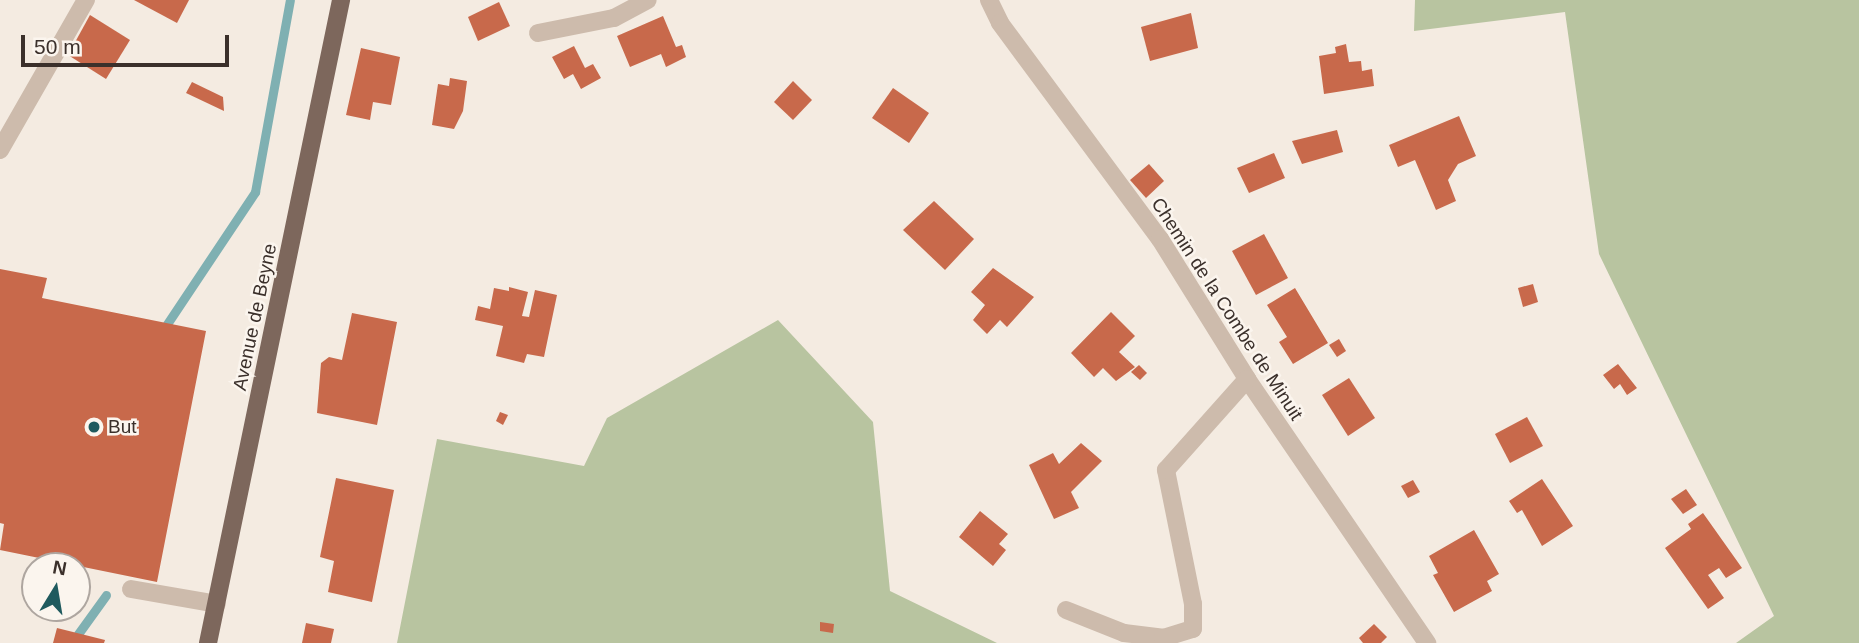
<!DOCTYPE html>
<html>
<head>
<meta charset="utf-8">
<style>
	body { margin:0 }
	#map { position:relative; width:1859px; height:643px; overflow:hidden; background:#f4ebe1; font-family:Arial,sans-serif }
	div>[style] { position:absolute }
	.green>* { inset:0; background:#b8c4a0 }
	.stream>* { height:9px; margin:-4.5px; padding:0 4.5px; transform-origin:4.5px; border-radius:4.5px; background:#7fb0b2 }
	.building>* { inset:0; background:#c8694b }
	.minor>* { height:18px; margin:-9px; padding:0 9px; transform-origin:9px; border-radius:9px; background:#cdbbac }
	.major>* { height:18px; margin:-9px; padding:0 9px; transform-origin:9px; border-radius:9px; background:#7d675c }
	.dots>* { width:19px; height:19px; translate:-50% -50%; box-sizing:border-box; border:4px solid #fbf5ee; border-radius:50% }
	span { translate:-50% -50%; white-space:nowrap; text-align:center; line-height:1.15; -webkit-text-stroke:5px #fbf5ee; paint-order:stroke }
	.street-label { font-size:19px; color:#3b302b }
	.poi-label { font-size:19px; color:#3b302b }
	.left { translate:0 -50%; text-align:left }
	.north { position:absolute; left:21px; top:552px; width:70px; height:70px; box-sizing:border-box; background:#fbf5ee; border:2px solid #aea6a0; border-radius:50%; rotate:11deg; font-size:19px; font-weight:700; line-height:28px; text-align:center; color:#3b302b }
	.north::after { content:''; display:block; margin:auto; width:24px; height:32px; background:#1f5a5e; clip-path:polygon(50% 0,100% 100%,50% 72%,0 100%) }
	.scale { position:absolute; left:21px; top:35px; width:208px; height:32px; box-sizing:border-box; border:4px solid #3b302b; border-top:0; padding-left:9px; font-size:21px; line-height:24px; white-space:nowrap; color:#3b302b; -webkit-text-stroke:5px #fbf5ee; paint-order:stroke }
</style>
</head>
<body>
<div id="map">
	<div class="green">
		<div style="clip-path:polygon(1415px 0,1859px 0,1859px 643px,1736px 643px,1774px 616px,1599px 254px,1565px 12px,1414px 31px)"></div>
		<div style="clip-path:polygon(778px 320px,873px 422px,890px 591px,997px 643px,397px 643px,437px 439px,584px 466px,607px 418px)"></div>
	</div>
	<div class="stream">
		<div style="left:167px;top:324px;width:159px;rotate:-56.3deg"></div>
		<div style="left:255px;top:192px;width:195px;rotate:-79.7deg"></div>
		<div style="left:78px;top:634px;width:48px;rotate:-54.3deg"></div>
	</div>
	<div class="building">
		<div style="clip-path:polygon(134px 0,189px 0,177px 23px)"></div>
		<div style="clip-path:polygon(499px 2px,510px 26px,478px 41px,468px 17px)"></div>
		<div style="clip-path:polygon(1191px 13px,1198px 48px,1150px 61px,1141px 27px)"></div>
		<div style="clip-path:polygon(90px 15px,130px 40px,106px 79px,68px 55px)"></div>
		<div style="clip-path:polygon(663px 16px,676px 47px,682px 45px,686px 57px,666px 67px,661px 54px,630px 67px,617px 36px)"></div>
		<div style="clip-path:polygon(1346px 44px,1349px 62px,1361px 61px,1362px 71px,1372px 69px,1374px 86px,1324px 94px,1319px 56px,1336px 53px,1335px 47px)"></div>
		<div style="clip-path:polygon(574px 46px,585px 68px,593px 64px,601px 78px,581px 89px,573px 74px,564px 79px,552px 57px)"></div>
		<div style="clip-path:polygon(361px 48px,400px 57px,391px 105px,373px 102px,370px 120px,346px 115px)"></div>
		<div style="clip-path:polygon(450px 78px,467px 81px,463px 111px,454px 129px,432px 125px,438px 84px,449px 86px)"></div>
		<div style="clip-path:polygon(793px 81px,812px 100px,793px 120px,774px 102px)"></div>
		<div style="clip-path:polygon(192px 82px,223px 97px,224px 111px,186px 93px)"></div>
		<div style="clip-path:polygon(893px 88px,929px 113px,909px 143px,872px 118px)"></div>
		<div style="clip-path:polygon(1459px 116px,1476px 156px,1458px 164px,1448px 180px,1456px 201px,1436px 210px,1415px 160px,1398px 167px,1389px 145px)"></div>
		<div style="clip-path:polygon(1337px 130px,1343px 152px,1302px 164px,1292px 141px)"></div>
		<div style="clip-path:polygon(1274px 153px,1285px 178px,1249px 193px,1237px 168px)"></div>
		<div style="clip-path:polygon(1149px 164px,1164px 181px,1146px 198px,1130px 180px)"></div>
		<div style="clip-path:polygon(934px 201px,974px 239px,945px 270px,903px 230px)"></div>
		<div style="clip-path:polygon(1264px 234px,1288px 278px,1256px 295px,1232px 251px)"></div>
		<div style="clip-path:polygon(993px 268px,1034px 297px,1007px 327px,1000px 320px,987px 334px,973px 320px,985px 305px,971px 292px)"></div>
		<div style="clip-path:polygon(0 269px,47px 278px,42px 298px,206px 331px,157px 582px,0 550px,4px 524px,0 523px)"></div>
		<div style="clip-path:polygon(1533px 284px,1538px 302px,1523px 307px,1518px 288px)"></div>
		<div style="clip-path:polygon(509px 287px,528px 292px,522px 316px,529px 317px,535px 290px,557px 295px,544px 357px,527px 354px,524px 363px,496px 356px,503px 326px,475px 320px,478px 306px,490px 309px,494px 288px,509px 291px)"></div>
		<div style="clip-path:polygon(1295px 288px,1328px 343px,1293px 364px,1279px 342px,1287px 337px,1267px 305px)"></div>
		<div style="clip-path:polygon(1111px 312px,1135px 336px,1119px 352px,1135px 367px,1116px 381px,1103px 368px,1094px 377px,1071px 353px)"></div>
		<div style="clip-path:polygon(352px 313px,397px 322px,377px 425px,317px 413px,321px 363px,329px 357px,342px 360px)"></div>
		<div style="clip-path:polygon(1339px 339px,1346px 351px,1337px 357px,1329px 345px)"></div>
		<div style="clip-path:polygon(1618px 364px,1637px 388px,1627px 395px,1620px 384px,1614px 389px,1603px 375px)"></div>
		<div style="clip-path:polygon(1139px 365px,1147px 373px,1140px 380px,1131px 372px)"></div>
		<div style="clip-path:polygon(1349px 378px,1375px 418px,1348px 436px,1322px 395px)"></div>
		<div style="clip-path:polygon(500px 412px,508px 415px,503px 425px,496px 421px)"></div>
		<div style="clip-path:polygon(1527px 417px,1543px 446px,1510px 463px,1495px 434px)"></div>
		<div style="clip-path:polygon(1081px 443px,1102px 461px,1071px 492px,1079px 508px,1054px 519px,1029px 465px,1053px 453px,1059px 464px)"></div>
		<div style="clip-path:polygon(336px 478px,394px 490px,372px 602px,328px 592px,334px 561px,320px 557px)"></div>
		<div style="clip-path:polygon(1542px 479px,1573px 526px,1542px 546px,1522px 510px,1517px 513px,1509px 501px)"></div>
		<div style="clip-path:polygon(1413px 480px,1420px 492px,1408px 498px,1401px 486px)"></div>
		<div style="clip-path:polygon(1686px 489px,1697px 505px,1683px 514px,1671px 499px)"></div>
		<div style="clip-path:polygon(980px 511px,1008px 534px,999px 544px,1006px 550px,993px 566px,959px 537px)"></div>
		<div style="clip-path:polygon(1703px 513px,1742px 568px,1726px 578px,1719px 568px,1708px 575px,1724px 598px,1708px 609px,1665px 548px,1691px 529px,1688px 524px)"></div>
		<div style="clip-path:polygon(1474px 530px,1499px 574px,1487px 581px,1492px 591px,1454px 612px,1433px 575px,1438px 573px,1429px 556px)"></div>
		<div style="clip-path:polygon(820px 622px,834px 624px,833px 633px,820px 631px)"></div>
		<div style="clip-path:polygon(306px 623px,334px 629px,331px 643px,302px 643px)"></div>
		<div style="clip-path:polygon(1374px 624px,1387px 637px,1381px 643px,1363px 643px,1359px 638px)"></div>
		<div style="clip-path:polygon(57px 628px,105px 640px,104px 643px,53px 643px)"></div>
	</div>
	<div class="minor">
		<div style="left:989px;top:0;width:25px;rotate:64deg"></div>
		<div style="left:1000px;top:23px;width:269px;rotate:53.5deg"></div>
		<div style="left:1160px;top:239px;width:165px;rotate:58.1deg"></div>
		<div style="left:1247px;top:379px;width:320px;rotate:55.7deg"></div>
		<div style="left:538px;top:33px;width:77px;rotate:-11.2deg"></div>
		<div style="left:614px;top:18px;width:38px;rotate:-28deg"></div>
		<div style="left:0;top:150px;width:173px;rotate:-60.2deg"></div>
		<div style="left:131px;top:589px;width:87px;rotate:9.9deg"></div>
		<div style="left:1066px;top:610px;width:62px;rotate:21.6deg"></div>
		<div style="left:1124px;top:633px;width:39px;rotate:7deg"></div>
		<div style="left:1163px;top:638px;width:31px;rotate:-17deg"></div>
		<div style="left:1193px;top:629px;width:25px;rotate:-90deg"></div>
		<div style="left:1193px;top:604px;width:137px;rotate:-101.4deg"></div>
		<div style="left:1166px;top:470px;width:122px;rotate:-48.3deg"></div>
	</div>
	<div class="major">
		<div style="left:208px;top:643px;width:657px;rotate:-78.31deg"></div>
	</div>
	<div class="dots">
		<div style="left:94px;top:427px;background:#1f5a5e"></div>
	</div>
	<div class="street-label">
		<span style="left:1227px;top:309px;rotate:57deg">Chemin de la Combe de Minuit</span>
		<span style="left:255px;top:317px;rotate:-78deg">Avenue de Beyne</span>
	</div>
	<div class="poi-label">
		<span class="left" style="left:108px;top:427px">But</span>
	</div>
	<div class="north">N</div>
	<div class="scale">50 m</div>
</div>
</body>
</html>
